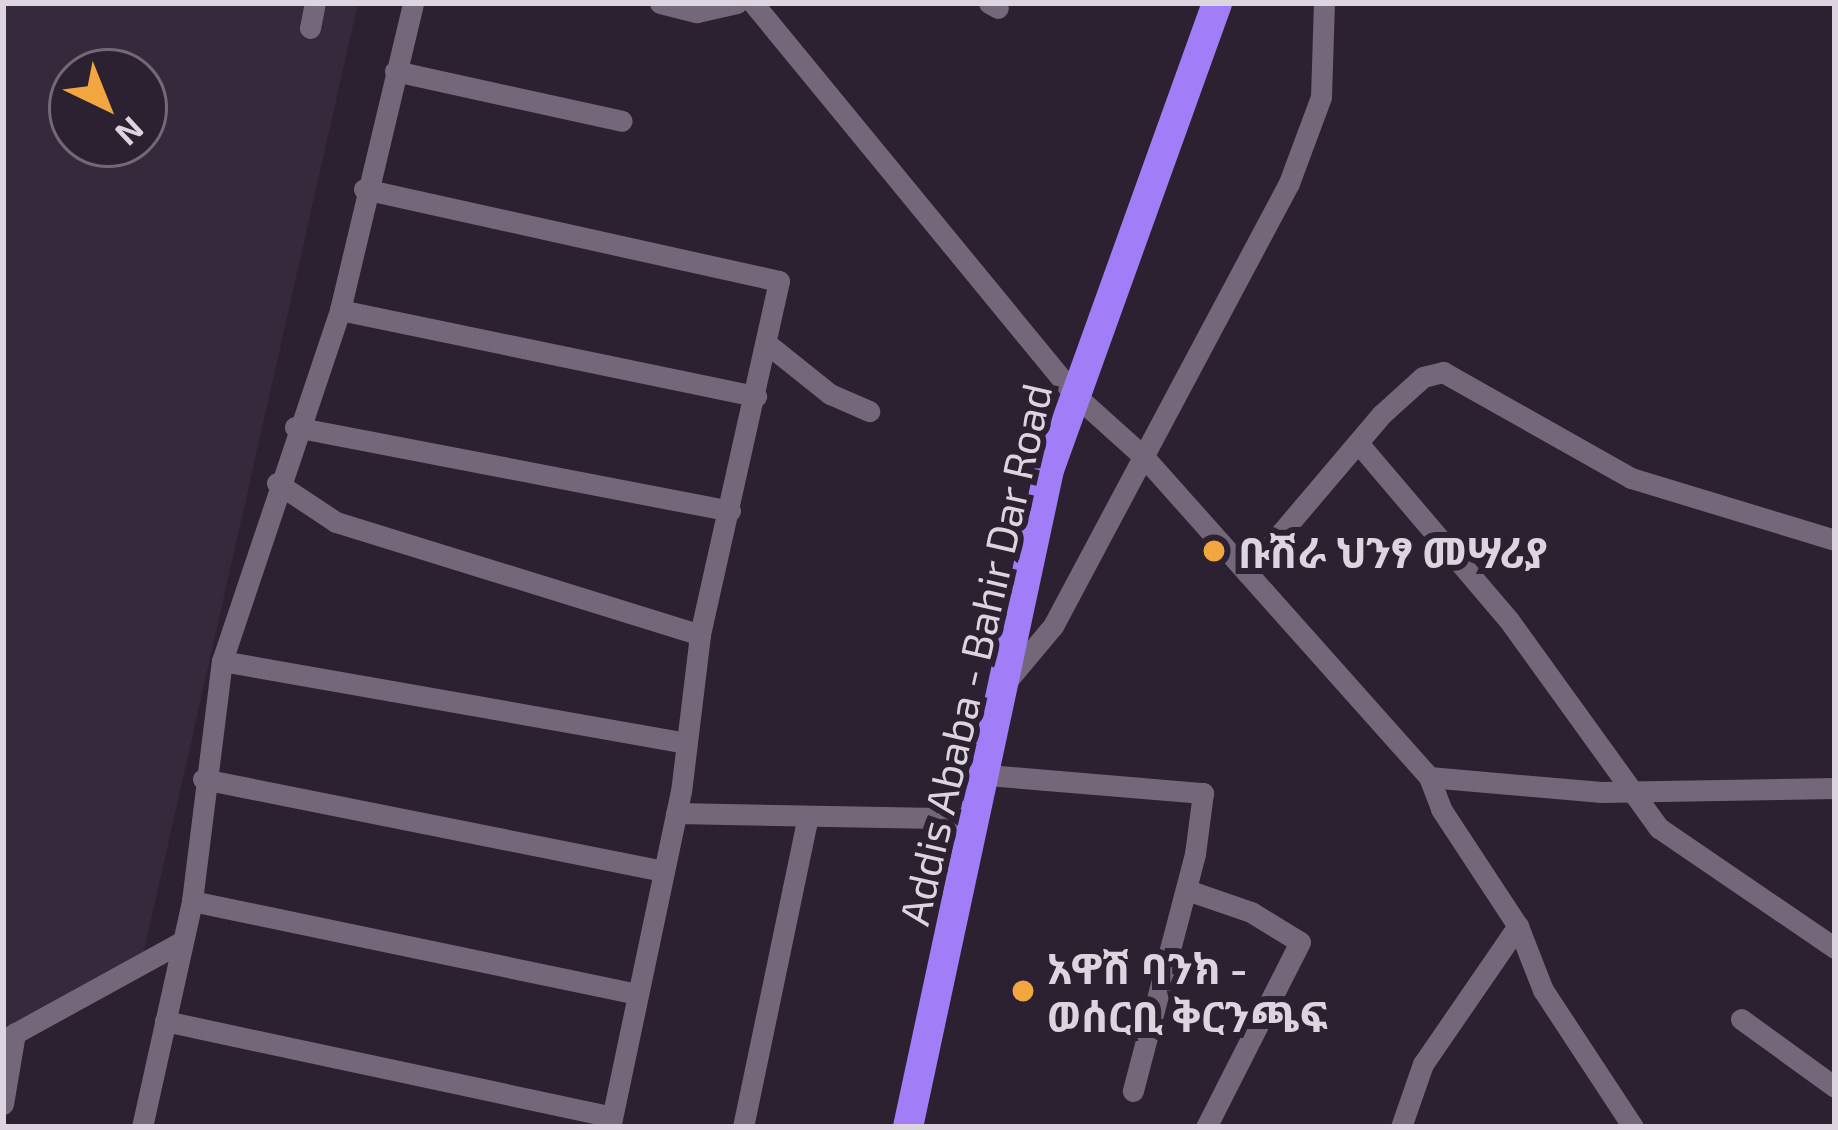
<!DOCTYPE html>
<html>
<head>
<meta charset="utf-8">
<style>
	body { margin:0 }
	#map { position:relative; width:1838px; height:1130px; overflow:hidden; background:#2c2130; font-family:"Exo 2","Noto Sans Ethiopic",sans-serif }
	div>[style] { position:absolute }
	.built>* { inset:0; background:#37293c }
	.minor>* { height:21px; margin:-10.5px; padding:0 10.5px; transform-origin:10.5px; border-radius:10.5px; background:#746779 }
	.highway>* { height:30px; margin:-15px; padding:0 15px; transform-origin:15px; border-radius:15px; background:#a17ef7 }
	.dots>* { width:33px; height:33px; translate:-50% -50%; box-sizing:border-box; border:6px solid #2c2130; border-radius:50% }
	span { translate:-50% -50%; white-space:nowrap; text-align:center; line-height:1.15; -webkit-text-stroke:12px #2c2130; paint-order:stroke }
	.poi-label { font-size:42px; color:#dcd5df; font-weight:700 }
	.left { translate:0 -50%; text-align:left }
	.street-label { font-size:42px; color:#dcd5df }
	.frame { position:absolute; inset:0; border:6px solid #dcd5df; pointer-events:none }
	.north { position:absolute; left:48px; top:48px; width:120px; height:120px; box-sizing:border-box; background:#2c2130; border:3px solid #726976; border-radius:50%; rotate:137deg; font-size:33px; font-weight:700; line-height:48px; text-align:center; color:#dcd5df }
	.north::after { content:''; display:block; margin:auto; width:42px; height:54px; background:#f1a640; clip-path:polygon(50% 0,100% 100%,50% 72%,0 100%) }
</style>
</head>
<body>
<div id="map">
	<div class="built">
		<div style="clip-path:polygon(evenodd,3px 3px,358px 3px,143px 955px,3px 1033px,3px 3px,72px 72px,144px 72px,144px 144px,72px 144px,72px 72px)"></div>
	</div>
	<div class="minor">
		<div style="left:660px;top:3px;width:38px;rotate:14deg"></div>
		<div style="left:697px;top:12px;width:41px;rotate:-12.7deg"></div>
		<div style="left:753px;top:3px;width:506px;rotate:50.61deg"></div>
		<div style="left:1074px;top:394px;width:94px;rotate:42deg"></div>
		<div style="left:1144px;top:457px;width:429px;rotate:48.3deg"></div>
		<div style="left:1429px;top:777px;width:34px;rotate:69deg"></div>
		<div style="left:1441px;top:809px;width:140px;rotate:56.7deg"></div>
		<div style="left:1518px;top:926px;width:69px;rotate:68.7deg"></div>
		<div style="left:1543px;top:990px;width:164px;rotate:56.7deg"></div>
		<div style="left:989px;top:3px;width:10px;rotate:29deg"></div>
		<div style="left:310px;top:28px;width:25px;rotate:-79deg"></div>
		<div style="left:395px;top:71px;width:232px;rotate:12.4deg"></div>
		<div style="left:364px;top:189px;width:425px;rotate:12.5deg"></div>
		<div style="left:779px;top:281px;width:363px;rotate:102.6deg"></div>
		<div style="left:700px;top:635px;width:157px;rotate:96.9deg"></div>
		<div style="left:681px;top:791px;width:343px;rotate:101.9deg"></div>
		<div style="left:340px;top:310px;width:425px;rotate:11.7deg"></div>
		<div style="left:766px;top:343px;width:82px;rotate:38.6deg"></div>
		<div style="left:830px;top:394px;width:43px;rotate:23.6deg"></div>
		<div style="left:295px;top:427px;width:443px;rotate:10.9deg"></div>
		<div style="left:1358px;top:443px;width:231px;rotate:49.6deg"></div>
		<div style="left:1508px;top:619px;width:258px;rotate:54.2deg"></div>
		<div style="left:1659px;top:828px;width:213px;rotate:34.3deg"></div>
		<div style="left:277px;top:483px;width:71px;rotate:33.5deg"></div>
		<div style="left:336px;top:522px;width:381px;rotate:17.2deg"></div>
		<div style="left:1247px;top:573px;width:209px;rotate:-49.7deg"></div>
		<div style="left:1382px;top:414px;width:55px;rotate:-42.1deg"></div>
		<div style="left:1423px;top:377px;width:21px;rotate:-14deg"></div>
		<div style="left:1443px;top:372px;width:216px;rotate:29.4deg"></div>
		<div style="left:1631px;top:478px;width:213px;rotate:16.9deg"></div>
		<div style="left:222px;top:661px;width:471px;rotate:10deg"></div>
		<div style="left:1006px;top:682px;width:73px;rotate:-50deg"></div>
		<div style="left:1053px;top:626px;width:502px;rotate:-61.95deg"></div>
		<div style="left:1289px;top:183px;width:92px;rotate:-69.6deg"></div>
		<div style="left:1321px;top:97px;width:94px;rotate:-88.2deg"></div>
		<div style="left:987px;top:775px;width:217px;rotate:4.8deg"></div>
		<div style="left:1203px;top:793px;width:62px;rotate:97.5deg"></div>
		<div style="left:1195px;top:854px;width:245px;rotate:104.7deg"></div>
		<div style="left:1429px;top:777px;width:173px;rotate:5deg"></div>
		<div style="left:1601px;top:792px;width:234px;rotate:-1deg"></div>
		<div style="left:203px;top:779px;width:470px;rotate:11.3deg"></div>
		<div style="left:676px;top:813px;width:301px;rotate:1.1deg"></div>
		<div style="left:1187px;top:890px;width:68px;rotate:19deg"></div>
		<div style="left:1251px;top:912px;width:57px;rotate:31.5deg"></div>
		<div style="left:1300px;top:942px;width:208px;rotate:116.9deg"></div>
		<div style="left:192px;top:901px;width:455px;rotate:11.8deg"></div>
		<div style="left:1741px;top:1019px;width:116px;rotate:35.9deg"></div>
		<div style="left:165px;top:1021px;width:457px;rotate:12.1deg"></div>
		<div style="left:3px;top:1040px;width:205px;rotate:-28.8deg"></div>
		<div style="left:3px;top:1104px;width:72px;rotate:-80.4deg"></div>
		<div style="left:142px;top:1127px;width:231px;rotate:-77.5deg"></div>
		<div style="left:192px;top:901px;width:242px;rotate:-82.9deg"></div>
		<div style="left:222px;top:661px;width:370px;rotate:-71.4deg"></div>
		<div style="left:340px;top:310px;width:316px;rotate:-76.6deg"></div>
		<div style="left:743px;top:1127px;width:317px;rotate:-78.2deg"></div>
		<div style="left:1401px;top:1127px;width:67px;rotate:-70.8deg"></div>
		<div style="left:1423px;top:1064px;width:168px;rotate:-55.5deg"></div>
	</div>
	<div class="highway">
		<div style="left:908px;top:1127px;width:672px;rotate:-77.89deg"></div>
		<div style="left:1049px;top:470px;width:496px;rotate:-70.2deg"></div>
	</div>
	<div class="dots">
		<div style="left:1214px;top:551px;background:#f1a640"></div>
		<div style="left:1023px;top:991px;background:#f1a640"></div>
	</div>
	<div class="poi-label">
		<span class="left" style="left:1238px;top:551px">ቡሽራ ህንፃ መሣሪያ</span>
		<span class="left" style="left:1047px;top:991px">አዋሽ ባንክ -<br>ወሰርቢ ቅርንጫፍ</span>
	</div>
	<div class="street-label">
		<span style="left:974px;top:654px;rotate:-77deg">Addis Ababa - Bahir Dar Road</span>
	</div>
	<div class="frame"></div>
	<div class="north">N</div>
</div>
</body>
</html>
